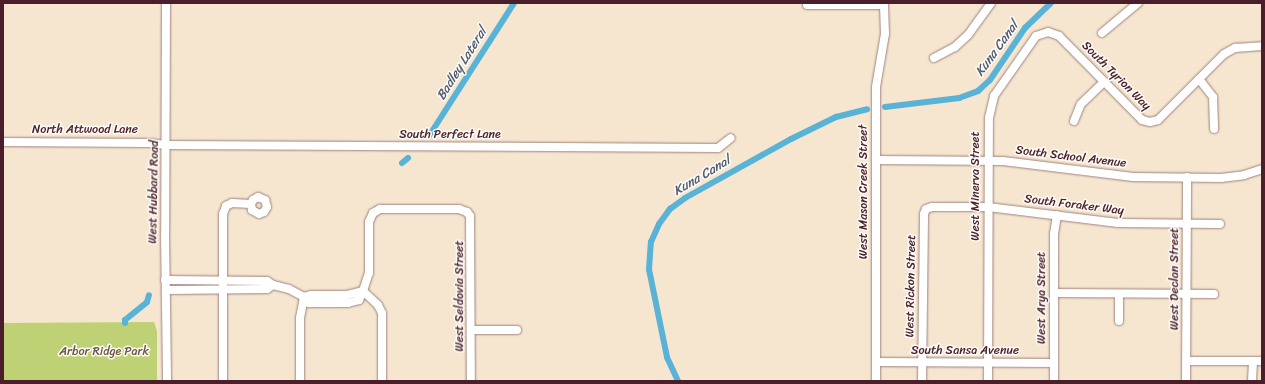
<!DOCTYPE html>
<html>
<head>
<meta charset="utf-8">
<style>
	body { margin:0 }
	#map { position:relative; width:1265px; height:384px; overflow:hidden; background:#f6e6d0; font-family:Sriracha,sans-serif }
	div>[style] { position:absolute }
	.green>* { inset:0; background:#bed275 }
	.canal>* { height:6px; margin:-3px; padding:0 3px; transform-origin:3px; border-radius:3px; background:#59b3d7 }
	.roads { filter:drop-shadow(0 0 1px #a0827e) drop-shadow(0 0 1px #a0827e) }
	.minor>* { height:8px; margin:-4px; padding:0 4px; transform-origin:4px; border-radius:4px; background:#fff }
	span { translate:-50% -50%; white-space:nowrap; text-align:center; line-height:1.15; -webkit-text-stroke:3px #fdfcf7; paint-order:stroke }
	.street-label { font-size:12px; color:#4a1f2b }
	.park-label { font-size:12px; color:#6d5541 }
	.water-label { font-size:13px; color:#505a70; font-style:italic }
	.frame { position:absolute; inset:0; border:4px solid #4a1f2b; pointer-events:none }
</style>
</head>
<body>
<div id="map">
	<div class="green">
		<div style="clip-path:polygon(154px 322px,157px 331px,157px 381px,3px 381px,3px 323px)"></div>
	</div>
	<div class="canal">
		<div style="left:885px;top:107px;width:75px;rotate:-6.9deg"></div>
		<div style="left:959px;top:98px;width:20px;rotate:-20deg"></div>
		<div style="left:978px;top:91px;width:16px;rotate:-43deg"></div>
		<div style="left:990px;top:80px;width:63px;rotate:-56.1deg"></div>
		<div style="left:1025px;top:28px;width:36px;rotate:-44deg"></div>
		<div style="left:429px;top:136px;width:158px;rotate:-57.4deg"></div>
		<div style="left:402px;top:163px;width:8px;rotate:-40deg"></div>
		<div style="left:125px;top:323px;width:3px;rotate:-90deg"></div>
		<div style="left:125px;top:320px;width:28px;rotate:-39deg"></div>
		<div style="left:147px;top:302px;width:7px;rotate:-74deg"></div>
		<div style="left:678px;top:381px;width:26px;rotate:-115deg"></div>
		<div style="left:667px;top:357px;width:90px;rotate:-101.6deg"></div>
		<div style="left:649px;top:269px;width:27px;rotate:-86deg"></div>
		<div style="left:651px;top:242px;width:20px;rotate:-66deg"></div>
		<div style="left:659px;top:224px;width:19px;rotate:-54deg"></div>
		<div style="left:670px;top:209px;width:19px;rotate:-36deg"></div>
		<div style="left:685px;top:198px;width:121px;rotate:-29.1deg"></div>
		<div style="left:791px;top:139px;width:50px;rotate:-26.1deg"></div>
		<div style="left:836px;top:117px;width:32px;rotate:-14deg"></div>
	</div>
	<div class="roads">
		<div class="minor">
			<div style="left:166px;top:3px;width:230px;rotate:90.2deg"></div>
			<div style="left:165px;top:233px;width:148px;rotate:89.2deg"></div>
			<div style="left:807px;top:5px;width:77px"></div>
			<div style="left:1102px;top:33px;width:47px;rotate:-39.8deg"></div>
			<div style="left:934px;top:58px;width:24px;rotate:-28deg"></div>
			<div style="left:955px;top:47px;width:18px;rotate:-43deg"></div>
			<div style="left:968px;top:35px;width:39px;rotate:-54deg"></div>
			<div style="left:1199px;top:79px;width:23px;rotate:52deg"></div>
			<div style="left:1213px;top:97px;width:32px;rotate:88deg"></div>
			<div style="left:1074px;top:121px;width:18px;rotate:-68deg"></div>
			<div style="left:1081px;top:104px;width:32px;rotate:-44deg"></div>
			<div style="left:3px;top:142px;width:146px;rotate:0.4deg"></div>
			<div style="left:149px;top:143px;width:17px;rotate:7deg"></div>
			<div style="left:166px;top:145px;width:552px;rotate:0.31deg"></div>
			<div style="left:718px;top:148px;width:16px;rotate:-38deg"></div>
			<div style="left:876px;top:160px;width:127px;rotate:0.5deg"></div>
			<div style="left:1003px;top:161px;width:131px;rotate:7deg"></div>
			<div style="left:1133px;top:177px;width:88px;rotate:0.7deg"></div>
			<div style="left:1221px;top:178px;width:23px;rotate:-7deg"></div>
			<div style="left:1244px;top:175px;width:19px;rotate:-18deg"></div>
			<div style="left:165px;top:280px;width:102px;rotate:0.6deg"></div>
			<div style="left:267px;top:281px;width:7px;rotate:34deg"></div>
			<div style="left:273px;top:285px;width:7px;rotate:146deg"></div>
			<div style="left:267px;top:289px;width:101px;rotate:179.4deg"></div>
			<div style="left:273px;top:285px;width:16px;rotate:14deg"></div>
			<div style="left:289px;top:289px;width:17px;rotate:28deg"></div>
			<div style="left:304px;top:297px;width:8px;rotate:50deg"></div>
			<div style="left:309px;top:303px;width:39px"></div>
			<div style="left:348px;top:303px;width:11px;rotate:-15deg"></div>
			<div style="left:359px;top:300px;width:10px;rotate:-66deg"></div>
			<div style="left:363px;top:291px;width:16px;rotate:166deg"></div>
			<div style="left:347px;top:295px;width:36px;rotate:180deg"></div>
			<div style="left:311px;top:295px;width:7px;rotate:164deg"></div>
			<div style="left:1054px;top:293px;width:160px;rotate:0.4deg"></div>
			<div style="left:1119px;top:294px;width:27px;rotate:90deg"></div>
			<div style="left:472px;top:330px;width:45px"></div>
			<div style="left:1186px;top:361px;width:76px"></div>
			<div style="left:876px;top:362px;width:178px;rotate:0.3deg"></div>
			<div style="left:223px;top:381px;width:167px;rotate:-90deg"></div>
			<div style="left:223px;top:214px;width:9px;rotate:-69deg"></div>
			<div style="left:226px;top:206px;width:7px;rotate:-27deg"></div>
			<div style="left:232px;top:203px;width:19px;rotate:3deg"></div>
			<div style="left:251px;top:204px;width:4px;rotate:-63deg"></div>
			<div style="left:253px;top:200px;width:6px;rotate:-31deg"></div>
			<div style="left:258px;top:197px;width:8px;rotate:23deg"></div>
			<div style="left:265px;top:200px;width:7px;rotate:74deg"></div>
			<div style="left:267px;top:207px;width:6px;rotate:121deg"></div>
			<div style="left:264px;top:212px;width:5px;rotate:158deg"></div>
			<div style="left:259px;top:214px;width:8px;rotate:-150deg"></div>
			<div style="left:252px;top:210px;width:6px;rotate:-99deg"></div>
			<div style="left:300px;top:381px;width:63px;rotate:-90deg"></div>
			<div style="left:300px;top:318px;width:21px;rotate:-79deg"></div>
			<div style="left:382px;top:381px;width:68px;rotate:-90deg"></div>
			<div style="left:382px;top:313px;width:9px;rotate:-117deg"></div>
			<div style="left:378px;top:305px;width:21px;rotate:-137deg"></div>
			<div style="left:363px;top:291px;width:19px;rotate:-72deg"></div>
			<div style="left:369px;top:273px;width:51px;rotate:-90deg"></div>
			<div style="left:369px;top:222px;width:10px;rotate:-66deg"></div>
			<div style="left:373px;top:213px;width:8px;rotate:-30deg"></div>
			<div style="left:380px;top:209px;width:79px"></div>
			<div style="left:459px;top:209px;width:9px;rotate:21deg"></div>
			<div style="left:467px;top:212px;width:5px;rotate:53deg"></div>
			<div style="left:470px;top:216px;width:165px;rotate:89.7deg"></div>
			<div style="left:876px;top:381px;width:294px;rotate:-90deg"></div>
			<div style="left:876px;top:87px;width:54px;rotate:-80.4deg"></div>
			<div style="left:885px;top:34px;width:31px;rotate:-92deg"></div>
			<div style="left:922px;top:381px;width:167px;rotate:-89.3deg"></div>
			<div style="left:924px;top:214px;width:5px;rotate:-68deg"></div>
			<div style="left:926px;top:209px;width:6px;rotate:-18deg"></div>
			<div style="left:932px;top:207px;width:56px"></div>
			<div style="left:988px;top:207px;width:131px;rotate:7deg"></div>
			<div style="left:1118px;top:223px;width:102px;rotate:0.6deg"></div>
			<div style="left:988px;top:381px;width:263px;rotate:-89.8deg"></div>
			<div style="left:989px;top:118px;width:23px;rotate:-77deg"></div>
			<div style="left:994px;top:96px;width:73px;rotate:-55deg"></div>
			<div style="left:1036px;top:36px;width:13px;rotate:-18deg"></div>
			<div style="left:1048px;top:32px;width:12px;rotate:20deg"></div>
			<div style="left:1059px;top:36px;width:118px;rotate:45.3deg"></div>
			<div style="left:1142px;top:120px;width:8px;rotate:14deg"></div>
			<div style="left:1150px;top:122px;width:8px;rotate:-14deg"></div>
			<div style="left:1158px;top:120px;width:93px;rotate:-45deg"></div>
			<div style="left:1224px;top:54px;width:13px;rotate:-29deg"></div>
			<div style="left:1235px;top:48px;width:27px;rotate:-4deg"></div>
			<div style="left:1054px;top:381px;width:147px;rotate:-90deg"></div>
			<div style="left:1054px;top:234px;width:19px;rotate:-81deg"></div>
			<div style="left:1186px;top:381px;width:204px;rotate:-89.7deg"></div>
			<div style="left:1252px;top:381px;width:20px;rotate:-87deg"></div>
		</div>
	</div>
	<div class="street-label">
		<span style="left:1116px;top:76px;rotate:45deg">South Tyrion Way</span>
		<span style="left:85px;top:130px">North Attwood Lane</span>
		<span style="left:450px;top:135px">South Perfect Lane</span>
		<span style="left:1071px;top:157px;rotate:7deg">South School Avenue</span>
		<span style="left:976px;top:186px;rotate:-90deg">West Minerva Street</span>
		<span style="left:154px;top:192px;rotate:-89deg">West Hubbard Road</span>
		<span style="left:864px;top:192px;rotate:-90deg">West Mason Creek Street</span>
		<span style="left:1074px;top:205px;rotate:7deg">South Foraker Way</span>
		<span style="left:1175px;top:279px;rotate:-90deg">West Declan Street</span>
		<span style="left:911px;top:286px;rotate:-89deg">West Rickon Street</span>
		<span style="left:460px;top:296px;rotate:-90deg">West Seldovia Street</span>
		<span style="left:1042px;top:298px;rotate:-90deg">West Arya Street</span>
		<span style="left:965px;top:351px">South Sansa Avenue</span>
	</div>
	<div class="park-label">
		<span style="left:104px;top:352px">Arbor Ridge Park</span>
	</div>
	<div class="water-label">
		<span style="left:997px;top:49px;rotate:-54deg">Kuna Canal</span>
		<span style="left:462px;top:64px;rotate:-58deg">Badley Lateral</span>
		<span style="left:702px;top:176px;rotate:-31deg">Kuna Canal</span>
	</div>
	<div class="frame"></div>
</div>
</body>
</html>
